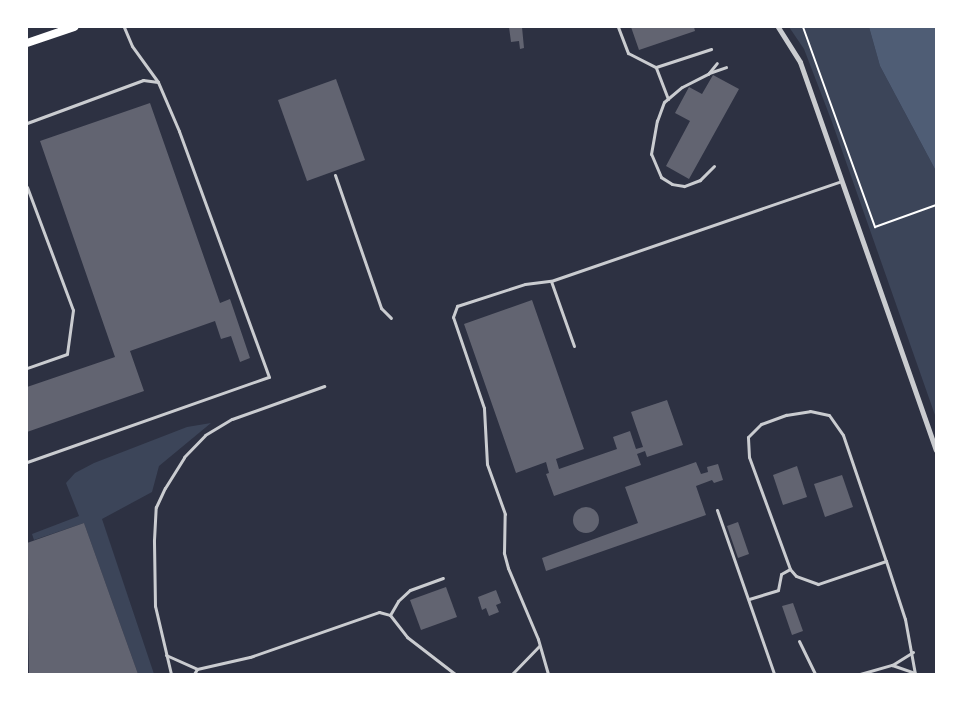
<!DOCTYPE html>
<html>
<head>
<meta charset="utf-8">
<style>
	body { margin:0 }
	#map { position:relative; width:963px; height:701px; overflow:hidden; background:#2d3142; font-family:"Libre Baskerville",serif }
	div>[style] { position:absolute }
	.green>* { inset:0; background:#3c4559 }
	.water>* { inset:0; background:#4f5d75 }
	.building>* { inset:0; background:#626471 }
	.round { border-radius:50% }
	.path>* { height:2px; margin:-1px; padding:0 1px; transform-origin:1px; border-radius:1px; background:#fff }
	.service>* { height:3px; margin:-1.5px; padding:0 1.5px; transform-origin:1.5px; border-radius:1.5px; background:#caccd0 }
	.minor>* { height:5px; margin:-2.5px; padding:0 2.5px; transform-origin:2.5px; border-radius:2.5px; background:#caccd0 }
	.primary>* { height:8px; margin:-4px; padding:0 4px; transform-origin:4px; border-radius:4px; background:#fff }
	span { translate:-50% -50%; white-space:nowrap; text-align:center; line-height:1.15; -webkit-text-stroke:6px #fff; paint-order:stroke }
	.frame { position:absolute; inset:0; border:28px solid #fff; pointer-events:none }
</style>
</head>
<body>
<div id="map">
	<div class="green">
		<div style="clip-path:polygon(789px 27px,869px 27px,880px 66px,936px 171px,936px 418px,832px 122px,804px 49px)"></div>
		<div style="clip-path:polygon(211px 423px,159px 466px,152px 492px,102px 519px,154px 674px,138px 674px,84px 523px,34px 540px,32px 534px,79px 516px,66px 483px,75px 473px,94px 463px,187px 427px)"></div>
	</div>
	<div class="water">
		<div style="clip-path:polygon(869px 27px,936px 27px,936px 171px,880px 66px)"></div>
	</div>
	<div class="building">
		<div style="clip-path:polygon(509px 27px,522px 27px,524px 48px,520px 49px,519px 41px,511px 42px)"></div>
		<div style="clip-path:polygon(631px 27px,694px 27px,695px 31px,639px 50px)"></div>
		<div style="clip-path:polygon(713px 75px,739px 89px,689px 179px,666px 166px,690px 121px,675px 113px,689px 87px,702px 94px)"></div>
		<div style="clip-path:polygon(336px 79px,365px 160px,307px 181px,278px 100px)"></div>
		<div style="clip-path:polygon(150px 103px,220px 303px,230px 299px,250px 358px,240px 362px,231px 336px,221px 339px,215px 321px,130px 351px,144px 391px,27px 432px,27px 387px,115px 357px,40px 141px)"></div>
		<div style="clip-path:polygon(532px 300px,584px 449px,556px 459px,559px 469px,617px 449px,613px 437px,630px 431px,636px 449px,643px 447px,631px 412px,667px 400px,683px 445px,647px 457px,645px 451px,637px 454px,641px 465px,554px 496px,546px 474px,549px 473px,546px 462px,516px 473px,464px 324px)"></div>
		<div style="clip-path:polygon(696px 462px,701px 474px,708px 472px,707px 467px,718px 464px,723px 480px,714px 483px,712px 480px,696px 486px,706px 515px,546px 571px,542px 558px,638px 523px,625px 487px)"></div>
		<div style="clip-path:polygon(797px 466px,807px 497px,783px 505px,773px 475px)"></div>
		<div style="clip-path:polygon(842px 475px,853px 507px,825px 517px,814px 484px)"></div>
		<div class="round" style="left:573px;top:507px;width:26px;height:26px"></div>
		<div style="clip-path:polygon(738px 522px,749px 554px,738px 558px,727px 526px)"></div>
		<div style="clip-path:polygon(84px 523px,138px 674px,29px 674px,27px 543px)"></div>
		<div style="clip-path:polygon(446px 587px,457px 617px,421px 630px,410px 600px)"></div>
		<div style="clip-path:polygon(496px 590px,501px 603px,496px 605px,499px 612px,489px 616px,486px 608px,482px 610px,478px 597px)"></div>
		<div style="clip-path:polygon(793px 603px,803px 631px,792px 635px,782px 606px)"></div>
	</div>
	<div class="path">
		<div style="left:803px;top:27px;width:213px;rotate:70.2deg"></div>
		<div style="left:875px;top:227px;width:65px;rotate:-19.8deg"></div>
	</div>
	<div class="service">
		<div style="left:618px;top:27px;width:28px;rotate:69deg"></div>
		<div style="left:628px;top:53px;width:31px;rotate:27deg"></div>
		<div style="left:709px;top:73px;width:18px;rotate:-19deg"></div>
		<div style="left:668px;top:99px;width:34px;rotate:-111deg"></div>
		<div style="left:656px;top:67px;width:58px;rotate:-18.1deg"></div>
		<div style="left:27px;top:123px;width:124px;rotate:-20.3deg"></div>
		<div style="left:143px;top:80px;width:15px;rotate:8deg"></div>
		<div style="left:714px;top:166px;width:20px;rotate:135deg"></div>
		<div style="left:700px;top:180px;width:17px;rotate:159deg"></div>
		<div style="left:684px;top:186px;width:12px;rotate:-171deg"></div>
		<div style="left:672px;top:184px;width:13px;rotate:-148deg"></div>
		<div style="left:661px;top:177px;width:25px;rotate:-113deg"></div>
		<div style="left:651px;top:154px;width:34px;rotate:-80deg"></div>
		<div style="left:657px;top:121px;width:20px;rotate:-70deg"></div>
		<div style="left:664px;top:102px;width:23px;rotate:-40deg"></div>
		<div style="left:682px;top:87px;width:29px;rotate:-27deg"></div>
		<div style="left:708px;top:74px;width:14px;rotate:-51deg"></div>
		<div style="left:335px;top:175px;width:141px;rotate:70.9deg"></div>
		<div style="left:381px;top:308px;width:14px;rotate:45deg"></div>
		<div style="left:27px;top:187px;width:131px;rotate:69.5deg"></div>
		<div style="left:73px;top:310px;width:44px;rotate:97.8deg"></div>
		<div style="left:67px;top:354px;width:42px;rotate:160.7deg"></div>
		<div style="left:574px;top:346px;width:69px;rotate:-109.5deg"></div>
		<div style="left:551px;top:281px;width:307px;rotate:-19deg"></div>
		<div style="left:810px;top:411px;width:19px;rotate:12deg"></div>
		<div style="left:829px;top:415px;width:24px;rotate:55deg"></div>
		<div style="left:843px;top:435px;width:133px;rotate:71.2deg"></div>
		<div style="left:886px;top:561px;width:72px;rotate:161.3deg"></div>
		<div style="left:818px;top:584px;width:23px;rotate:-160deg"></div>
		<div style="left:796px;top:576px;width:9px;rotate:-131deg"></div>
		<div style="left:790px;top:569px;width:119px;rotate:-110.1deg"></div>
		<div style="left:749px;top:457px;width:20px;rotate:-93deg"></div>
		<div style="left:748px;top:437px;width:18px;rotate:-45deg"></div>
		<div style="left:761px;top:424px;width:27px;rotate:-20deg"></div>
		<div style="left:786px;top:415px;width:24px;rotate:-9deg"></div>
		<div style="left:27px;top:462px;width:256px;rotate:-19.4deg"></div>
		<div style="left:269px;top:377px;width:262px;rotate:-110.1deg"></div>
		<div style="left:179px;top:131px;width:53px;rotate:-113.2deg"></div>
		<div style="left:158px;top:82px;width:44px;rotate:-125.8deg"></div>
		<div style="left:132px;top:46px;width:21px;rotate:-113deg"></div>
		<div style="left:717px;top:510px;width:174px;rotate:70.8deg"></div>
		<div style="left:886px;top:561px;width:61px;rotate:71.9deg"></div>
		<div style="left:905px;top:619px;width:56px;rotate:79.7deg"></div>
		<div style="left:749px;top:599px;width:30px;rotate:-17deg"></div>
		<div style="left:778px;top:590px;width:16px;rotate:-79deg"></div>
		<div style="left:781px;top:574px;width:10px;rotate:-29deg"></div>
		<div style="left:390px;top:615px;width:28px;rotate:52deg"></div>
		<div style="left:407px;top:637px;width:61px;rotate:37.6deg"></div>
		<div style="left:799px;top:641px;width:37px;rotate:64deg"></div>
		<div style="left:913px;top:652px;width:25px;rotate:148deg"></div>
		<div style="left:892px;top:665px;width:24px;rotate:19deg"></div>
		<div style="left:166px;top:655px;width:34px;rotate:24deg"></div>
		<div style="left:197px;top:669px;width:6px;rotate:121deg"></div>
		<div style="left:197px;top:669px;width:54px;rotate:-12.8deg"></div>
		<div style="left:250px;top:657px;width:137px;rotate:-19.2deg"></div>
		<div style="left:379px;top:612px;width:11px;rotate:15deg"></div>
		<div style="left:390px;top:615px;width:16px;rotate:-60deg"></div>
		<div style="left:398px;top:601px;width:16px;rotate:-43deg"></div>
		<div style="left:410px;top:590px;width:35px;rotate:-20deg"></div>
		<div style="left:171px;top:674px;width:70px;rotate:-103.2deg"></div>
		<div style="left:155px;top:606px;width:66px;rotate:-90.9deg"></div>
		<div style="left:154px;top:540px;width:33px;rotate:-87deg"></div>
		<div style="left:156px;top:507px;width:21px;rotate:-65deg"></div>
		<div style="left:165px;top:488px;width:36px;rotate:-58deg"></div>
		<div style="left:184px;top:457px;width:30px;rotate:-46deg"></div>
		<div style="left:205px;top:435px;width:31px;rotate:-31deg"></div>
		<div style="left:232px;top:419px;width:98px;rotate:-19.7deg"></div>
		<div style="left:512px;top:674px;width:39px;rotate:-46deg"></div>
		<div style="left:548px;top:674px;width:36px;rotate:-106deg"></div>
		<div style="left:538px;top:639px;width:77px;rotate:-112.9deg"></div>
		<div style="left:508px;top:568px;width:16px;rotate:-105deg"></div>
		<div style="left:504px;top:553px;width:39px;rotate:-89deg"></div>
		<div style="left:505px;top:514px;width:53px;rotate:-109.8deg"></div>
		<div style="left:487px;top:464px;width:56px;rotate:-93.1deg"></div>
		<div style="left:484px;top:408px;width:96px;rotate:-108.8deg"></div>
		<div style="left:453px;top:317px;width:12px;rotate:-70deg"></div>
		<div style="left:457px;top:306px;width:71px;rotate:-17.9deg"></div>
		<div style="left:525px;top:284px;width:26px;rotate:-7deg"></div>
		<div style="left:860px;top:674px;width:33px;rotate:-16deg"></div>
	</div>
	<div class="minor">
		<div style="left:778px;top:27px;width:41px;rotate:57.8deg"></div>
		<div style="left:800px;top:62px;width:411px;rotate:70.7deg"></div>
	</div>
	<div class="primary">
		<div style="left:27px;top:43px;width:50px;rotate:-18.8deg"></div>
	</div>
	<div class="frame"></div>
</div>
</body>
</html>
